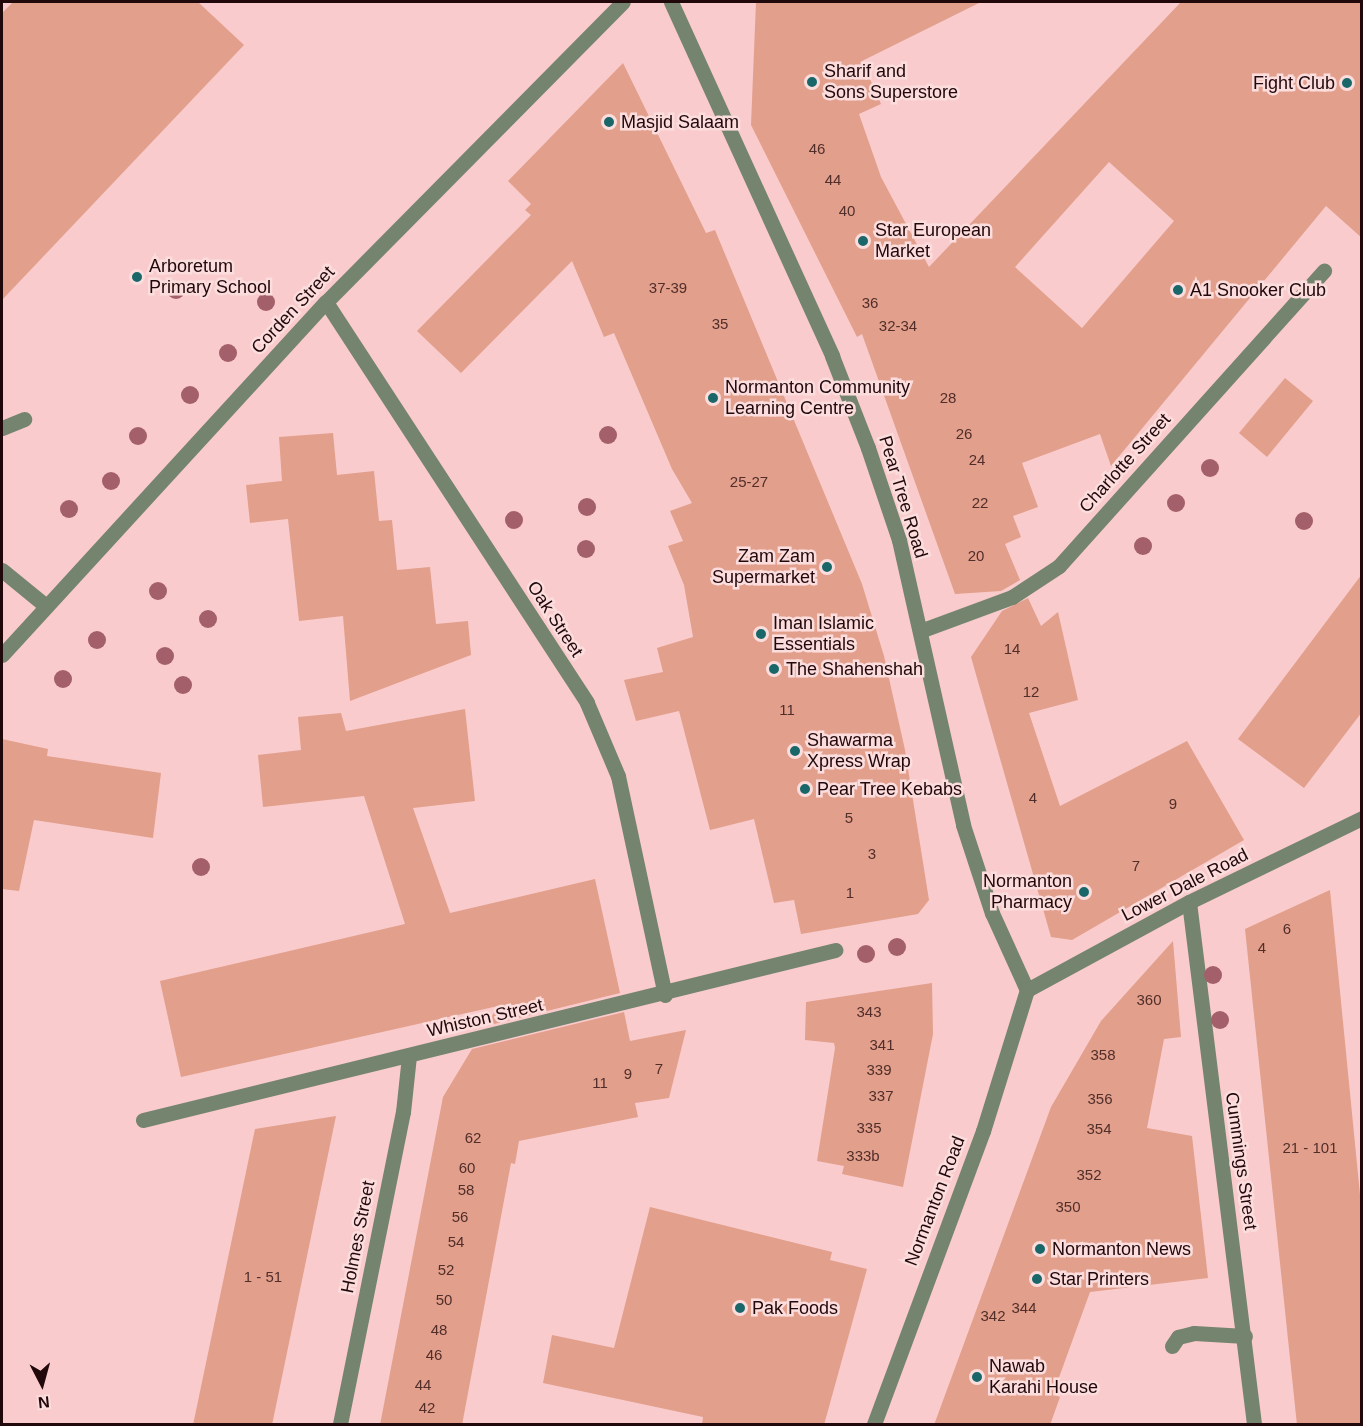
<!DOCTYPE html>
<html>
<head>
<meta charset="utf-8">
<style>
	body { margin:0 }
	#map { position:relative; width:1363px; height:1426px; overflow:hidden; background:#f9cbcc; font-family:Helvetica,sans-serif }
	div>[style] { position:absolute }
	.building>* { inset:0; background:#e29f8b }
	.minor>* { height:15px; margin:-7.5px; padding:0 7.5px; transform-origin:7.5px; border-radius:7.5px; background:#74846e }
	.trees>* { width:18px; height:18px; margin:-9px; border-radius:50%; background:#a35f6a }
	.dots>* { width:16px; height:16px; translate:-50% -50%; box-sizing:border-box; border:3px solid #fcdddd; border-radius:50% }
	span { translate:-50% -50%; white-space:nowrap; text-align:center; line-height:1.15; -webkit-text-stroke:5px #fcdddd; paint-order:stroke }
	.number-label { font-size:15px; color:#512e2a }
	.number-label span { -webkit-text-stroke-width:0 }
	.poi-label { font-size:18px; color:#21080a }
	.left { translate:0 -50%; text-align:left }
	.right { translate:-100% -50%; text-align:right }
	.street-label { font-size:18px; color:#21080a }
	.frame { position:absolute; inset:0; border:3px solid #21080a; pointer-events:none }
	.north { position:absolute; left:12px; top:1354px; width:60px; height:60px; -webkit-text-stroke:4px #fcdddd; paint-order:stroke; rotate:174deg; font-size:16px; font-weight:700; line-height:24px; text-align:center; color:#21080a }
	.north::after { content:''; display:block; margin:auto; width:21px; height:27px; background:#21080a; clip-path:polygon(50% 0,100% 100%,50% 72%,0 100%) }
</style>
</head>
<body>
<div id="map">
	<div class="building">
		<div style="clip-path:polygon(13px 2px,198px 2px,244px 45px,2px 300px,2px 13px)"></div>
		<div style="clip-path:polygon(evenodd,756px 2px,981px 2px,862px 61px,881px 104px,859px 114px,881px 177px,929px 267px,1181px 2px,1362px 2px,1362px 238px,1326px 206px,1111px 466px,1100px 434px,1022px 463px,1038px 507px,1013px 516px,1021px 537px,1005px 544px,1020px 580px,1001px 591px,955px 594px,862px 334px,857px 337px,751px 125px,756px 2px,1109px 162px,1174px 221px,1082px 328px,1015px 267px,1109px 162px)"></div>
		<div style="clip-path:polygon(623px 63px,706px 233px,715px 230px,862px 584px,884px 656px,905px 750px,929px 900px,918px 914px,801px 934px,794px 900px,774px 903px,754px 819px,710px 830px,679px 711px,636px 721px,624px 680px,663px 672px,657px 648px,693px 637px,684px 585px,668px 546px,683px 541px,670px 511px,692px 503px,672px 469px,614px 333px,604px 337px,572px 261px,461px 373px,417px 331px,531px 215px,525px 210px,531px 204px,508px 181px)"></div>
		<div style="clip-path:polygon(1285px 378px,1313px 401px,1267px 457px,1239px 433px)"></div>
		<div style="clip-path:polygon(333px 433px,337px 475px,374px 471px,379px 521px,392px 520px,397px 570px,430px 567px,436px 624px,468px 621px,471px 655px,350px 701px,343px 616px,299px 621px,288px 519px,250px 523px,246px 485px,282px 481px,279px 437px)"></div>
		<div style="clip-path:polygon(1362px 574px,1362px 712px,1304px 788px,1238px 739px)"></div>
		<div style="clip-path:polygon(1028px 598px,1041px 626px,1058px 612px,1078px 700px,1029px 713px,1060px 806px,1187px 741px,1244px 840px,1072px 940px,1051px 937px,971px 657px,1002px 611px)"></div>
		<div style="clip-path:polygon(465px 709px,475px 801px,413px 808px,450px 913px,595px 879px,620px 993px,486px 1026px,498px 1006px,181px 1077px,160px 981px,405px 924px,364px 796px,263px 807px,258px 755px,301px 750px,298px 717px,341px 713px,346px 731px)"></div>
		<div style="clip-path:polygon(2px 739px,48px 749px,47px 756px,161px 773px,153px 838px,34px 820px,19px 891px,2px 889px)"></div>
		<div style="clip-path:polygon(1330px 890px,1362px 1215px,1362px 1425px,1297px 1425px,1245px 929px)"></div>
		<div style="clip-path:polygon(1173px 941px,1181px 1037px,1164px 1039px,1147px 1128px,1192px 1136px,1208px 1278px,1090px 1292px,1053px 1394px,1060px 1397px,1050px 1425px,934px 1425px,1051px 1107px,1101px 1021px)"></div>
		<div style="clip-path:polygon(932px 983px,933px 1034px,903px 1187px,842px 1174px,844px 1166px,817px 1161px,835px 1048px,834px 1043px,805px 1040px,806px 1002px)"></div>
		<div style="clip-path:polygon(624px 1012px,630px 1041px,686px 1030px,669px 1098px,635px 1103px,638px 1117px,519px 1141px,515px 1164px,511px 1163px,462px 1425px,380px 1425px,443px 1097px,472px 1049px)"></div>
		<div style="clip-path:polygon(336px 1116px,272px 1425px,193px 1425px,255px 1129px)"></div>
		<div style="clip-path:polygon(650px 1207px,832px 1252px,830px 1260px,867px 1269px,824px 1425px,702px 1425px,703px 1417px,543px 1383px,552px 1335px,614px 1348px)"></div>
	</div>
	<div class="minor">
		<div style="left:671px;top:2px;width:389px;rotate:65.5deg"></div>
		<div style="left:832px;top:356px;width:99px;rotate:68.6deg"></div>
		<div style="left:868px;top:448px;width:97px;rotate:71.4deg"></div>
		<div style="left:899px;top:540px;width:292px;rotate:77.3deg"></div>
		<div style="left:963px;top:825px;width:93px;rotate:71.8deg"></div>
		<div style="left:992px;top:913px;width:85px;rotate:65.6deg"></div>
		<div style="left:326px;top:302px;width:478px;rotate:56.9deg"></div>
		<div style="left:587px;top:703px;width:79px;rotate:67deg"></div>
		<div style="left:618px;top:776px;width:224px;rotate:77.9deg"></div>
		<div style="left:2px;top:428px;width:24px;rotate:-22deg"></div>
		<div style="left:2px;top:570px;width:57px;rotate:39.3deg"></div>
		<div style="left:920px;top:631px;width:98px;rotate:-20.3deg"></div>
		<div style="left:1012px;top:597px;width:56px;rotate:-33.4deg"></div>
		<div style="left:1059px;top:566px;width:397px;rotate:-48.1deg"></div>
		<div style="left:2px;top:655px;width:479px;rotate:-47.5deg"></div>
		<div style="left:326px;top:302px;width:422px;rotate:-45.3deg"></div>
		<div style="left:1189px;top:902px;width:526px;rotate:82.9deg"></div>
		<div style="left:1027px;top:990px;width:184px;rotate:-28.5deg"></div>
		<div style="left:1189px;top:902px;width:192px;rotate:-25.9deg"></div>
		<div style="left:143px;top:1120px;width:713px;rotate:-13.8deg"></div>
		<div style="left:1172px;top:1346px;width:11px;rotate:-56deg"></div>
		<div style="left:1178px;top:1337px;width:16px;rotate:-14deg"></div>
		<div style="left:1194px;top:1333px;width:51px;rotate:3.4deg"></div>
		<div style="left:340px;top:1424px;width:318px;rotate:-78.6deg"></div>
		<div style="left:403px;top:1112px;width:56px;rotate:-83.9deg"></div>
		<div style="left:874px;top:1424px;width:313px;rotate:-69.6deg"></div>
		<div style="left:983px;top:1131px;width:148px;rotate:-72.7deg"></div>
	</div>
	<div class="trees">
		<div style="left:176px;top:290px"></div>
		<div style="left:266px;top:302px"></div>
		<div style="left:228px;top:353px"></div>
		<div style="left:190px;top:395px"></div>
		<div style="left:608px;top:435px"></div>
		<div style="left:138px;top:436px"></div>
		<div style="left:1210px;top:468px"></div>
		<div style="left:111px;top:481px"></div>
		<div style="left:1176px;top:503px"></div>
		<div style="left:587px;top:507px"></div>
		<div style="left:69px;top:509px"></div>
		<div style="left:514px;top:520px"></div>
		<div style="left:1304px;top:521px"></div>
		<div style="left:1143px;top:546px"></div>
		<div style="left:586px;top:549px"></div>
		<div style="left:158px;top:591px"></div>
		<div style="left:208px;top:619px"></div>
		<div style="left:97px;top:640px"></div>
		<div style="left:165px;top:656px"></div>
		<div style="left:63px;top:679px"></div>
		<div style="left:183px;top:685px"></div>
		<div style="left:201px;top:867px"></div>
		<div style="left:897px;top:947px"></div>
		<div style="left:866px;top:954px"></div>
		<div style="left:1213px;top:975px"></div>
		<div style="left:1220px;top:1020px"></div>
	</div>
	<div class="dots">
		<div style="left:812px;top:82px;background:#196769"></div>
		<div style="left:1347px;top:83px;background:#196769"></div>
		<div style="left:609px;top:122px;background:#196769"></div>
		<div style="left:863px;top:241px;background:#196769"></div>
		<div style="left:137px;top:277px;background:#196769"></div>
		<div style="left:1178px;top:290px;background:#196769"></div>
		<div style="left:713px;top:398px;background:#196769"></div>
		<div style="left:827px;top:567px;background:#196769"></div>
		<div style="left:761px;top:634px;background:#196769"></div>
		<div style="left:774px;top:669px;background:#196769"></div>
		<div style="left:795px;top:751px;background:#196769"></div>
		<div style="left:805px;top:789px;background:#196769"></div>
		<div style="left:1084px;top:892px;background:#196769"></div>
		<div style="left:1040px;top:1249px;background:#196769"></div>
		<div style="left:1037px;top:1279px;background:#196769"></div>
		<div style="left:740px;top:1308px;background:#196769"></div>
		<div style="left:977px;top:1377px;background:#196769"></div>
	</div>
	<div class="number-label">
		<span style="left:817px;top:149px">46</span>
		<span style="left:833px;top:180px">44</span>
		<span style="left:847px;top:211px">40</span>
		<span style="left:668px;top:288px">37-39</span>
		<span style="left:870px;top:303px">36</span>
		<span style="left:720px;top:324px">35</span>
		<span style="left:898px;top:326px">32-34</span>
		<span style="left:948px;top:398px">28</span>
		<span style="left:964px;top:434px">26</span>
		<span style="left:977px;top:460px">24</span>
		<span style="left:749px;top:482px">25-27</span>
		<span style="left:980px;top:503px">22</span>
		<span style="left:976px;top:556px">20</span>
		<span style="left:1012px;top:649px">14</span>
		<span style="left:1031px;top:692px">12</span>
		<span style="left:787px;top:710px">11</span>
		<span style="left:1033px;top:798px">4</span>
		<span style="left:1173px;top:804px">9</span>
		<span style="left:849px;top:818px">5</span>
		<span style="left:872px;top:854px">3</span>
		<span style="left:1136px;top:866px">7</span>
		<span style="left:850px;top:893px">1</span>
		<span style="left:1287px;top:929px">6</span>
		<span style="left:1262px;top:948px">4</span>
		<span style="left:1149px;top:1000px">360</span>
		<span style="left:869px;top:1012px">343</span>
		<span style="left:882px;top:1045px">341</span>
		<span style="left:1103px;top:1055px">358</span>
		<span style="left:659px;top:1069px">7</span>
		<span style="left:879px;top:1070px">339</span>
		<span style="left:628px;top:1074px">9</span>
		<span style="left:600px;top:1083px">11</span>
		<span style="left:881px;top:1096px">337</span>
		<span style="left:1100px;top:1099px">356</span>
		<span style="left:869px;top:1128px">335</span>
		<span style="left:1099px;top:1129px">354</span>
		<span style="left:473px;top:1138px">62</span>
		<span style="left:1310px;top:1148px">21 - 101</span>
		<span style="left:863px;top:1156px">333b</span>
		<span style="left:467px;top:1168px">60</span>
		<span style="left:1089px;top:1175px">352</span>
		<span style="left:466px;top:1190px">58</span>
		<span style="left:1068px;top:1207px">350</span>
		<span style="left:460px;top:1217px">56</span>
		<span style="left:456px;top:1242px">54</span>
		<span style="left:446px;top:1270px">52</span>
		<span style="left:263px;top:1277px">1 - 51</span>
		<span style="left:444px;top:1300px">50</span>
		<span style="left:1024px;top:1308px">344</span>
		<span style="left:993px;top:1316px">342</span>
		<span style="left:439px;top:1330px">48</span>
		<span style="left:434px;top:1355px">46</span>
		<span style="left:423px;top:1385px">44</span>
		<span style="left:427px;top:1408px">42</span>
	</div>
	<div class="poi-label">
		<span class="left" style="left:824px;top:82px">Sharif and<br>Sons Superstore</span>
		<span class="right" style="left:1335px;top:83px">Fight Club</span>
		<span class="left" style="left:621px;top:122px">Masjid Salaam</span>
		<span class="left" style="left:875px;top:241px">Star European<br>Market</span>
		<span class="left" style="left:149px;top:277px">Arboretum<br>Primary School</span>
		<span class="left" style="left:1190px;top:290px">A1 Snooker Club</span>
		<span class="left" style="left:725px;top:398px">Normanton Community<br>Learning Centre</span>
		<span class="right" style="left:815px;top:567px">Zam Zam<br>Supermarket</span>
		<span class="left" style="left:773px;top:634px">Iman Islamic<br>Essentials</span>
		<span class="left" style="left:786px;top:669px">The Shahenshah</span>
		<span class="left" style="left:807px;top:751px">Shawarma<br>Xpress Wrap</span>
		<span class="left" style="left:817px;top:789px">Pear Tree Kebabs</span>
		<span class="right" style="left:1072px;top:892px">Normanton<br>Pharmacy</span>
		<span class="left" style="left:1052px;top:1249px">Normanton News</span>
		<span class="left" style="left:1049px;top:1279px">Star Printers</span>
		<span class="left" style="left:752px;top:1308px">Pak Foods</span>
		<span class="left" style="left:989px;top:1377px">Nawab<br>Karahi House</span>
	</div>
	<div class="street-label">
		<span style="left:293px;top:310px;rotate:-47deg">Corden Street</span>
		<span style="left:1125px;top:463px;rotate:-48deg">Charlotte Street</span>
		<span style="left:903px;top:497px;rotate:73deg">Pear Tree Road</span>
		<span style="left:555px;top:619px;rotate:57deg">Oak Street</span>
		<span style="left:1185px;top:885px;rotate:-27deg">Lower Dale Road</span>
		<span style="left:485px;top:1018px;rotate:-13deg">Whiston Street</span>
		<span style="left:1241px;top:1161px;rotate:82deg">Cummings Street</span>
		<span style="left:935px;top:1201px;rotate:-69deg">Normanton Road</span>
		<span style="left:358px;top:1237px;rotate:-79deg">Holmes Street</span>
	</div>
	<div class="frame"></div>
	<div class="north">N</div>
</div>
</body>
</html>
